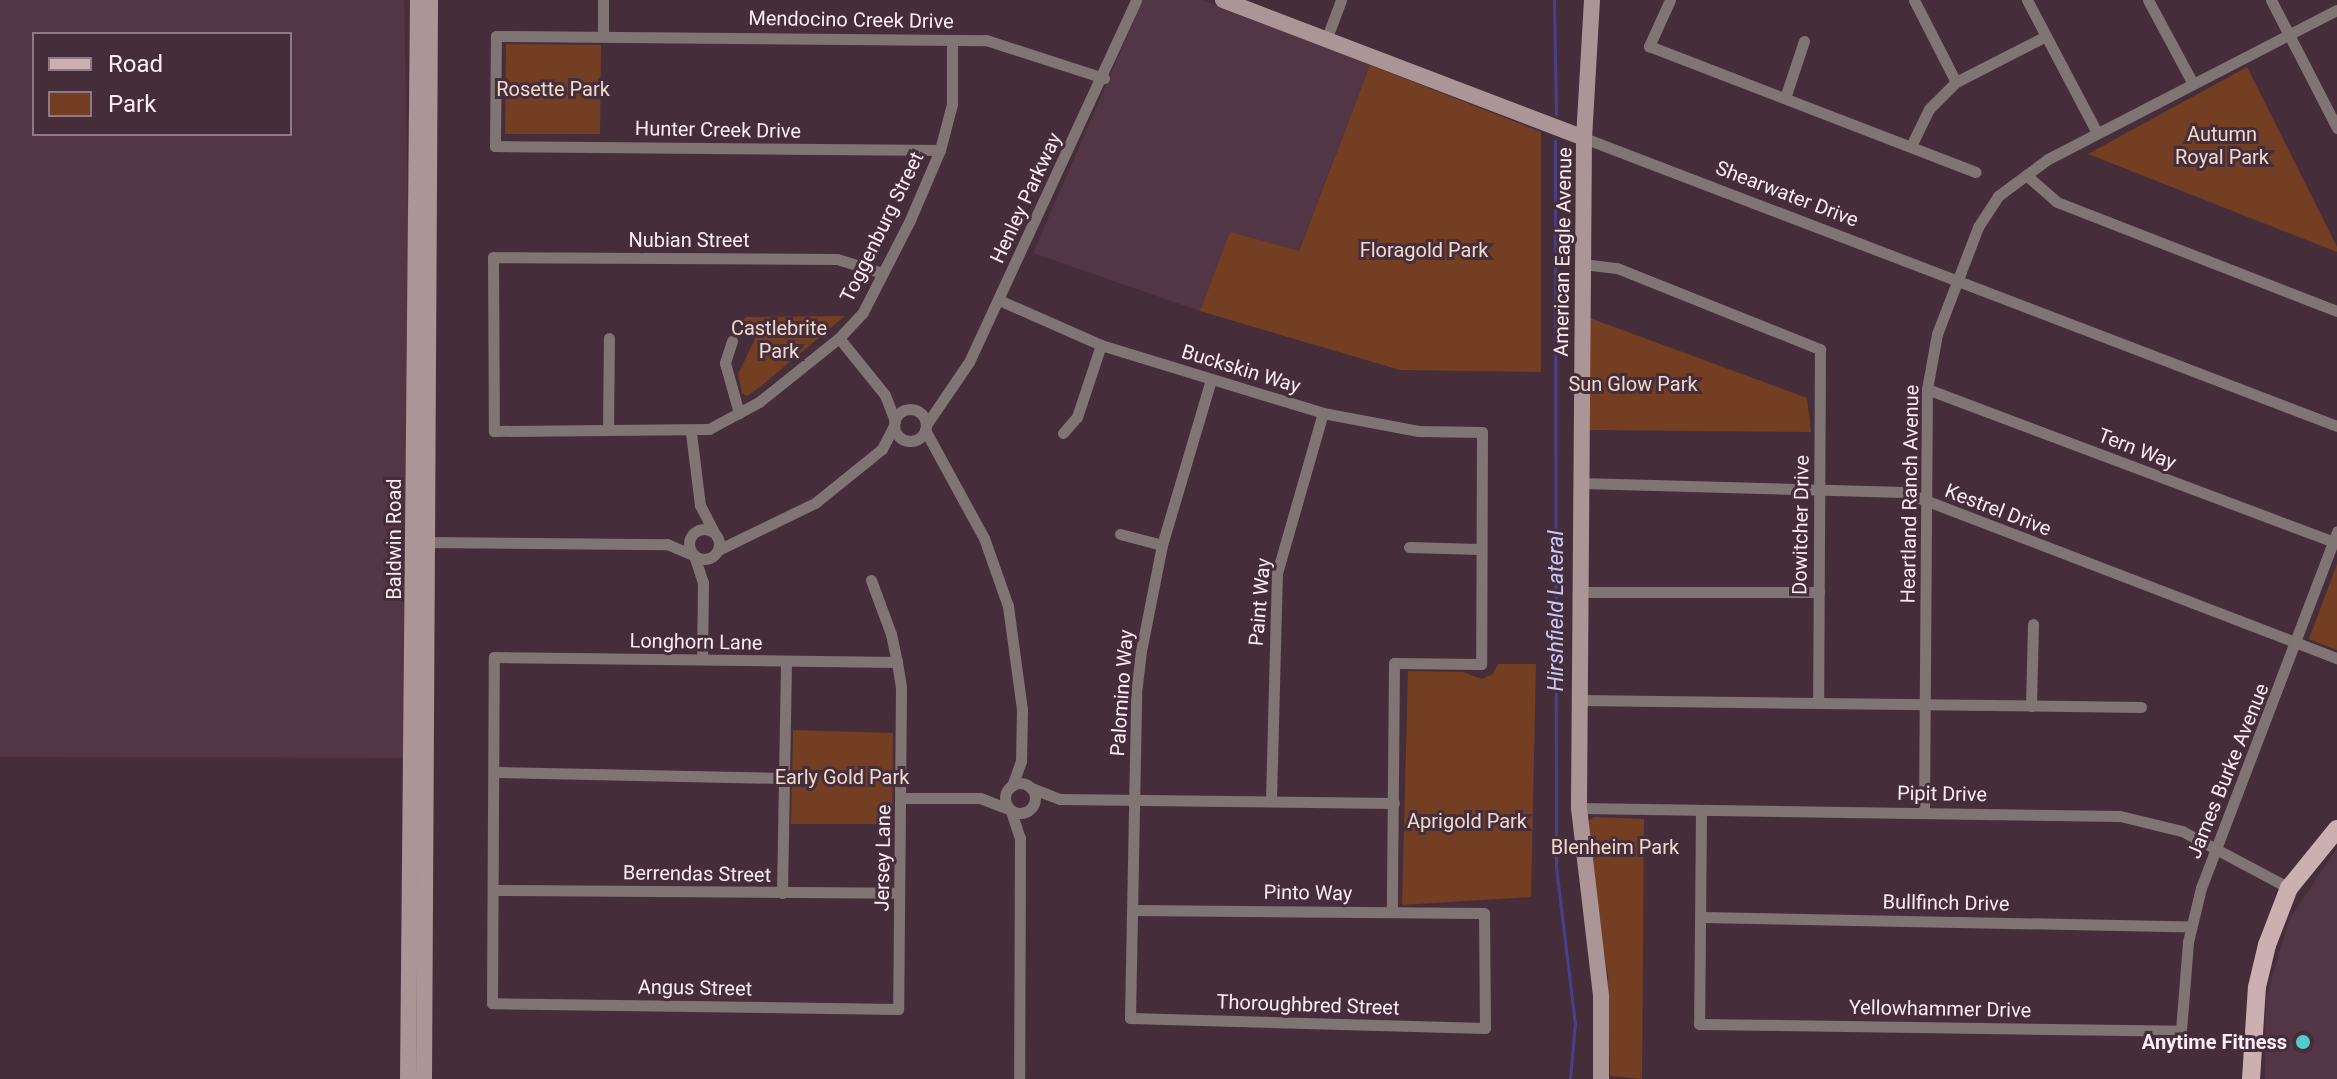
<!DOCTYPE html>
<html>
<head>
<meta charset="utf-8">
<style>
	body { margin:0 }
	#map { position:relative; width:2337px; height:1079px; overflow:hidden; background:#452e3a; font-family:Roboto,sans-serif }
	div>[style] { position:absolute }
	.built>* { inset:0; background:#533645 }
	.green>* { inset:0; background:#733e22 }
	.stream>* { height:3px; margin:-1.5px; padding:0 1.5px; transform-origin:1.5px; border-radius:1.5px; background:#49408b }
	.street>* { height:11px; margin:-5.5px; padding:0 5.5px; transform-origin:5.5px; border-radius:5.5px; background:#817474 }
	.street>.ring { margin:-5.5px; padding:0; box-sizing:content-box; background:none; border:11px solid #817474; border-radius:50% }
	.secondary>* { height:16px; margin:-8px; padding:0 8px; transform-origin:8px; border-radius:8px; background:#ab9596 }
	.primary>* { height:18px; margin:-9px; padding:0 9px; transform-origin:9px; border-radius:9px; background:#ccafb0 }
	.dots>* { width:22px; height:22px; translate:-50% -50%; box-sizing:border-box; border:4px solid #452e3a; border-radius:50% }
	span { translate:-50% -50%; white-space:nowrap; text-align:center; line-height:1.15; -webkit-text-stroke:6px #452e3a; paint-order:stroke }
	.street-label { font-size:20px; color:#fbecf3 }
	.park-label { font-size:20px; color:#f0d9cd }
	.poi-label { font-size:20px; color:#fbecf3; font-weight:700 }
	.right { translate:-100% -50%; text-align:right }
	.water-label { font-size:22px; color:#c9c9f5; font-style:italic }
	.legend { position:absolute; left:32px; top:32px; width:260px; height:104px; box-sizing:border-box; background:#452e3a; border:2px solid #8e7a84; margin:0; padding:10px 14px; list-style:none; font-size:24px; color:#fbecf3 }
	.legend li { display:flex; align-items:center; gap:16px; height:40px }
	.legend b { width:40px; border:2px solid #8e7a84 }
</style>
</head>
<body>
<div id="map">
	<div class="built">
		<div style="clip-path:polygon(evenodd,0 0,404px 0,418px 758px,0 757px,0 0,34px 34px,290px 34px,290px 134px,34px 134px,34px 34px)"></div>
		<div style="clip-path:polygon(1143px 0,1202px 0,1370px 65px,1298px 252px,1230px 233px,1200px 311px,1033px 253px)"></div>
		<div style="clip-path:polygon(2337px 848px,2337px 1079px,2265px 1079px,2266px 998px,2289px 920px)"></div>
	</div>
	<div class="green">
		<div style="clip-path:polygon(506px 44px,601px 45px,600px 134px,505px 134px)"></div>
		<div style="clip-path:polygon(1370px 65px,1541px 132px,1541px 372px,1400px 370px,1200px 311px,1230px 232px,1299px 251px)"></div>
		<div style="clip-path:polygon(2247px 67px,2337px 247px,2337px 252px,2088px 154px)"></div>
		<div style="clip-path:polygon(845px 316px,760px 387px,747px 396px,742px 393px,738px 374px,755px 339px,742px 321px,746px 317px)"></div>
		<div style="clip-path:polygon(1587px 317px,1807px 398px,1811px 432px,1586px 430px)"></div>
		<div style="clip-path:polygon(2337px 564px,2337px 650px,2309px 639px)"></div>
		<div style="clip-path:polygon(1498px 664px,1536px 664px,1531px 897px,1402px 905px,1408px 671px,1463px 672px,1482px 679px,1493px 674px)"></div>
		<div style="clip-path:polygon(793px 730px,893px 733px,892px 824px,791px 824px)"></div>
		<div style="clip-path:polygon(1594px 817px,1644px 819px,1642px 1079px,1610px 1076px,1608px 976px,1583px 825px)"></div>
	</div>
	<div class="stream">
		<div style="left:1554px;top:0;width:114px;rotate:89deg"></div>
		<div style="left:1555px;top:141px;width:726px;rotate:89.92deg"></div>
		<div style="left:1556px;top:867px;width:157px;rotate:83.1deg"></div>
		<div style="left:1575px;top:1023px;width:56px;rotate:95.1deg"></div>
	</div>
	<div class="street">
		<div style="left:1670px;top:0;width:51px;rotate:114.5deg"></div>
		<div style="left:1649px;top:46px;width:350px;rotate:21.1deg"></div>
		<div style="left:1914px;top:0;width:92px;rotate:62.9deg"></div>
		<div style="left:2027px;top:0;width:150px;rotate:62.2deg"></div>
		<div style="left:2148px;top:0;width:95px;rotate:61.8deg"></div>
		<div style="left:2271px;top:0;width:144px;rotate:62.7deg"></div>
		<div style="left:603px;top:35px;width:35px;rotate:-90deg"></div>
		<div style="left:1326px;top:40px;width:43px;rotate:-69.4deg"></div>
		<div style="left:1785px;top:98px;width:60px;rotate:-71.6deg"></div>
		<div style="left:1584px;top:138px;width:806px;rotate:20.93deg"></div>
		<div style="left:1911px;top:146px;width:41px;rotate:-64.1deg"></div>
		<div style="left:1929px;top:109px;width:38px;rotate:-45deg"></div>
		<div style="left:1956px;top:82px;width:101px;rotate:-27.1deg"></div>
		<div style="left:940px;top:150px;width:445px;rotate:-179.5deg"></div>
		<div style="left:495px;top:146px;width:110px;rotate:-89.5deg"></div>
		<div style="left:496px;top:36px;width:490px;rotate:0.5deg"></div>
		<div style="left:986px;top:40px;width:124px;rotate:17.9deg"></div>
		<div style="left:2026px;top:175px;width:41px;rotate:41.1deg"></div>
		<div style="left:2057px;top:202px;width:300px;rotate:21.3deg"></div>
		<div style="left:1583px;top:264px;width:34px;rotate:7deg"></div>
		<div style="left:1617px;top:268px;width:219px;rotate:21.8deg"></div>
		<div style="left:1820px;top:349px;width:352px;rotate:90.3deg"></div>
		<div style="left:882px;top:273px;width:47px;rotate:-162.7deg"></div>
		<div style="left:837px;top:259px;width:344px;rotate:-179.7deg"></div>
		<div style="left:493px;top:257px;width:174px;rotate:89.7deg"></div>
		<div style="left:494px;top:431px;width:215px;rotate:-0.5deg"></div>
		<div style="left:709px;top:429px;width:57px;rotate:-28.4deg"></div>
		<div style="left:759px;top:402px;width:102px;rotate:-38.7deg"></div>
		<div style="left:839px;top:338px;width:35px;rotate:-47deg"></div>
		<div style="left:863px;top:312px;width:103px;rotate:-62.9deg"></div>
		<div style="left:910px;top:220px;width:76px;rotate:-66.8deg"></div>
		<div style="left:940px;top:150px;width:48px;rotate:-75.4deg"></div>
		<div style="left:952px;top:104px;width:64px;rotate:-90deg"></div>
		<div style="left:999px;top:300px;width:111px;rotate:23.8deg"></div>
		<div style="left:1101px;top:345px;width:232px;rotate:17deg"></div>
		<div style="left:1323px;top:413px;width:97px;rotate:10.7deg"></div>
		<div style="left:1418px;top:431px;width:64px;rotate:0.9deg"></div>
		<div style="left:1482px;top:432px;width:232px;rotate:90.2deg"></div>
		<div style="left:1481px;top:664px;width:87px;rotate:-179.3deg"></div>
		<div style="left:1394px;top:663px;width:249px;rotate:90.5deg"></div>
		<div style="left:839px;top:338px;width:73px;rotate:51.1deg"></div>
		<div style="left:885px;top:395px;width:28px;rotate:69deg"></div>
		<div style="left:732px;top:341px;width:23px;rotate:108deg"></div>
		<div style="left:725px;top:363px;width:52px;rotate:74.4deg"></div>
		<div style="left:1927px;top:389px;width:434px;rotate:20.6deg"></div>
		<div class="ring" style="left:894px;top:409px;width:21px;height:21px"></div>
		<div style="left:926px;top:425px;width:76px;rotate:-55.7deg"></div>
		<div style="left:969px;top:362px;width:399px;rotate:-65.2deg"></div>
		<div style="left:608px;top:429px;width:91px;rotate:-89.4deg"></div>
		<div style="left:925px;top:430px;width:123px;rotate:61.4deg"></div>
		<div style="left:984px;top:538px;width:72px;rotate:70.6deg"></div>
		<div style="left:1008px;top:606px;width:105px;rotate:82.3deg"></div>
		<div style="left:1022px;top:710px;width:51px;rotate:91.1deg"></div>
		<div style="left:1021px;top:761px;width:27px;rotate:110deg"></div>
		<div style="left:691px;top:433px;width:73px;rotate:82.9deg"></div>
		<div style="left:700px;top:505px;width:29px;rotate:63deg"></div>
		<div style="left:1063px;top:433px;width:21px;rotate:-49deg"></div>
		<div style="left:1077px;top:417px;width:76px;rotate:-71.6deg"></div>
		<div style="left:1581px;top:483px;width:323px;rotate:1.6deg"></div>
		<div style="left:1904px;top:492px;width:464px;rotate:21deg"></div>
		<div class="ring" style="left:689px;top:529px;width:19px;height:19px"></div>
		<div style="left:1120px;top:534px;width:43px;rotate:14.7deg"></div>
		<div style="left:422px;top:542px;width:245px;rotate:0.5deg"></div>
		<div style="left:667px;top:544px;width:28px;rotate:23deg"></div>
		<div style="left:1409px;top:547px;width:70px;rotate:1.6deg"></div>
		<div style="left:718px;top:550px;width:108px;rotate:-25.9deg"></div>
		<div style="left:815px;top:503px;width:86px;rotate:-38.9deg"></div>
		<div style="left:882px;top:449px;width:27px;rotate:-63deg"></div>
		<div style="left:694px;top:555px;width:28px;rotate:72deg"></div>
		<div style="left:703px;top:582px;width:77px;rotate:90.7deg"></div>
		<div style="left:871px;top:580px;width:58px;rotate:69.7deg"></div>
		<div style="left:891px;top:634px;width:29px;rotate:78deg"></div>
		<div style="left:897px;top:662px;width:25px;rotate:81deg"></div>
		<div style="left:901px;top:687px;width:322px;rotate:90.5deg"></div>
		<div style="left:898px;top:1009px;width:406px;rotate:-179.2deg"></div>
		<div style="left:492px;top:1003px;width:346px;rotate:-89.7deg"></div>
		<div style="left:494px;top:657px;width:403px;rotate:0.7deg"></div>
		<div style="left:1580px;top:592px;width:239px"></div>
		<div style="left:1580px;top:700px;width:561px;rotate:0.71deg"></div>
		<div style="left:2031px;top:706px;width:82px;rotate:-88.6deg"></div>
		<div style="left:495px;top:772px;width:288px;rotate:1.2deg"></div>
		<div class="ring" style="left:1005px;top:783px;width:19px;height:19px"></div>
		<div style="left:1031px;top:788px;width:31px;rotate:21deg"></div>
		<div style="left:1060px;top:799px;width:334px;rotate:0.7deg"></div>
		<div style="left:902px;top:798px;width:78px"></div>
		<div style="left:980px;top:798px;width:31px;rotate:21deg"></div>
		<div style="left:1271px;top:800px;width:227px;rotate:-88.5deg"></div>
		<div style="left:1277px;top:573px;width:166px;rotate:-74deg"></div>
		<div style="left:1579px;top:808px;width:541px;rotate:0.85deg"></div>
		<div style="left:2120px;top:816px;width:64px;rotate:13.6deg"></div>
		<div style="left:2182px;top:831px;width:121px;rotate:28deg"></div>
		<div style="left:1701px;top:810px;width:214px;rotate:90.5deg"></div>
		<div style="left:1699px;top:1024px;width:482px;rotate:0.8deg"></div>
		<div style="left:2181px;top:1031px;width:89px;rotate:-85.5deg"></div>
		<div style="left:2188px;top:942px;width:56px;rotate:-76.5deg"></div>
		<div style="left:2201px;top:888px;width:382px;rotate:-69.1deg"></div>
		<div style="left:1011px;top:811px;width:28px;rotate:72deg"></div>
		<div style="left:1020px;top:838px;width:241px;rotate:90.2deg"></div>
		<div style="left:1924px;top:812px;width:423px;rotate:-89.6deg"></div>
		<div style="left:1927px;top:389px;width:56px;rotate:-79.7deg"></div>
		<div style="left:1937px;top:334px;width:115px;rotate:-69deg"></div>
		<div style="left:1978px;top:227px;width:37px;rotate:-57deg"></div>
		<div style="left:1998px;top:196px;width:62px;rotate:-36.5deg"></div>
		<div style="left:2048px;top:159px;width:325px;rotate:-27.3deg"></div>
		<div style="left:495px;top:890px;width:404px;rotate:0.4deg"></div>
		<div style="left:782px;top:893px;width:230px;rotate:-89deg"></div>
		<div style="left:1133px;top:910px;width:351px;rotate:0.5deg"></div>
		<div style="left:1484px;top:913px;width:115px;rotate:89.5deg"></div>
		<div style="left:1485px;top:1028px;width:355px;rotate:-178.4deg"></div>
		<div style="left:1130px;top:1018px;width:325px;rotate:-88.9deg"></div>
		<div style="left:1136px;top:693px;width:42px;rotate:-83.2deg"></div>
		<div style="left:1141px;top:651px;width:108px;rotate:-78.8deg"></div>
		<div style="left:1162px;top:545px;width:172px;rotate:-73.5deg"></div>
		<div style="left:1701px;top:917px;width:490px;rotate:1.1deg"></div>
	</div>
	<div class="secondary">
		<div style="left:1223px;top:0;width:386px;rotate:20.9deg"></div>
		<div style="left:1592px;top:0;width:138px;rotate:93.3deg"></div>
		<div style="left:1584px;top:138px;width:670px;rotate:90.43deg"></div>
		<div style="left:1579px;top:808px;width:189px;rotate:83.3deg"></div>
		<div style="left:1601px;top:996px;width:83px;rotate:90deg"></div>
		<div style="left:408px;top:1079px;width:1079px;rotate:-89.47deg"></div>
		<div style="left:424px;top:1079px;width:1079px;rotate:-89.68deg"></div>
	</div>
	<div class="primary">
		<div style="left:2251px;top:1079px;width:92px;rotate:-86.3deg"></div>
		<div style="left:2257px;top:987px;width:43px;rotate:-76.6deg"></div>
		<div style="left:2267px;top:945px;width:61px;rotate:-68.9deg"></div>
		<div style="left:2289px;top:888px;width:76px;rotate:-50.9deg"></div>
	</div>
	<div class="dots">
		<div style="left:2303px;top:1042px;background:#53cdca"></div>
	</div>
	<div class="street-label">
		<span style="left:851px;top:20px;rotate:1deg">Mendocino Creek Drive</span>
		<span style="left:718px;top:130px;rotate:1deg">Hunter Creek Drive</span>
		<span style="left:1787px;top:194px;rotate:21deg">Shearwater Drive</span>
		<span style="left:1026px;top:198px;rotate:-65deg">Henley Parkway</span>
		<span style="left:882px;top:227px;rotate:-64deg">Toggenburg Street</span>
		<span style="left:689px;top:240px">Nubian Street</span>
		<span style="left:1563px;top:252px;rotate:-89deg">American Eagle Avenue</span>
		<span style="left:1241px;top:369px;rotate:17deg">Buckskin Way</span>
		<span style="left:2137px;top:449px;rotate:21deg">Tern Way</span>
		<span style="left:1910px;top:494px;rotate:-89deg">Heartland Ranch Avenue</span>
		<span style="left:1998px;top:510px;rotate:21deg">Kestrel Drive</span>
		<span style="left:1801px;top:525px;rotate:-89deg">Dowitcher Drive</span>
		<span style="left:394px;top:539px;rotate:-90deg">Baldwin Road</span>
		<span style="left:1260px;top:602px;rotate:-85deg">Paint Way</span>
		<span style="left:696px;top:642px;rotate:1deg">Longhorn Lane</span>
		<span style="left:1122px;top:693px;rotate:-86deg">Palomino Way</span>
		<span style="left:2228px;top:771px;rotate:-68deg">James Burke Avenue</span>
		<span style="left:1942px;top:794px;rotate:1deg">Pipit Drive</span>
		<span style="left:883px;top:858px;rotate:-89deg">Jersey Lane</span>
		<span style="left:697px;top:874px;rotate:1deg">Berrendas Street</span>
		<span style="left:1308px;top:893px;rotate:1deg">Pinto Way</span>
		<span style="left:1946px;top:903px;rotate:1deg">Bullfinch Drive</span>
		<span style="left:695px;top:988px;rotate:1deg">Angus Street</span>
		<span style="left:1308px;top:1005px;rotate:2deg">Thoroughbred Street</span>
		<span style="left:1940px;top:1009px;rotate:1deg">Yellowhammer Drive</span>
	</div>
	<div class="park-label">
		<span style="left:553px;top:89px">Rosette Park</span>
		<span style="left:2222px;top:146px">Autumn<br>Royal Park</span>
		<span style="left:1424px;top:250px">Floragold Park</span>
		<span style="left:779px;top:340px">Castlebrite<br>Park</span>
		<span style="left:1633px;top:384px">Sun Glow Park</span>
		<span style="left:842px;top:777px">Early Gold Park</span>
		<span style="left:1467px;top:821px">Aprigold Park</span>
		<span style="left:1615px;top:847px">Blenheim Park</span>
	</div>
	<div class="poi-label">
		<span class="right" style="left:2287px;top:1042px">Anytime Fitness</span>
	</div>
	<div class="water-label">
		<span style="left:1556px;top:611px;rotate:-90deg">Hirshfield Lateral</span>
	</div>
	<ul class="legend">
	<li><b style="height:10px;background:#ccafb0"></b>Road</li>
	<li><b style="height:22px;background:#733e22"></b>Park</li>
	</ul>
</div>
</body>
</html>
